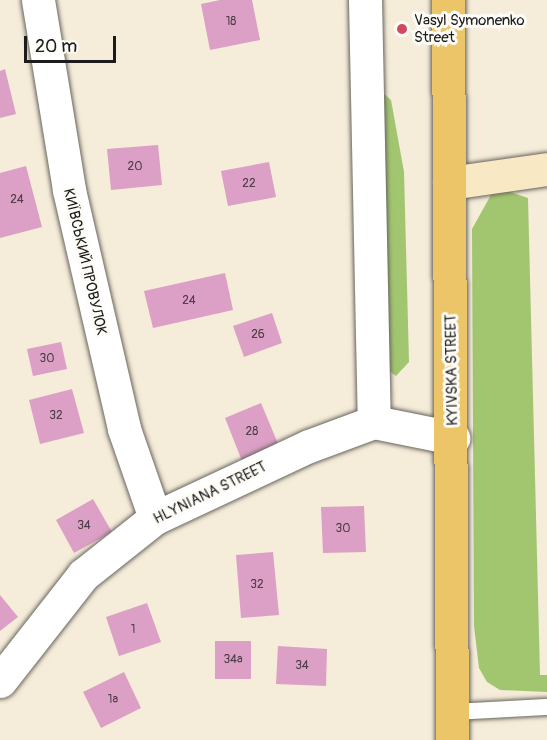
<!DOCTYPE html>
<html>
<head>
<meta charset="utf-8">
<style>
	body { margin:0 }
	#map { position:relative; width:547px; height:740px; overflow:hidden; background:#f5ecd9; font-family:Pangolin,sans-serif }
	div>[style] { position:absolute }
	.green>* { inset:0; background:#a2c670 }
	.building>* { inset:0; background:#dca0c6 }
	.roads { filter:drop-shadow(0 0 2px #68655e) drop-shadow(0 0 2px #68655e) }
	.lane>* { height:16px; margin:-8px; padding:0 8px; transform-origin:8px; border-radius:8px; background:#fff }
	.street>* { height:33px; margin:-16.5px; padding:0 16.5px; transform-origin:16.5px; border-radius:16.5px; background:#fff }
	.secondary>* { height:33px; margin:-16.5px; padding:0 16.5px; transform-origin:16.5px; border-radius:16.5px; background:#f8e8c3 }
	.primary>* { height:33px; margin:-16.5px; padding:0 16.5px; transform-origin:16.5px; border-radius:16.5px; background:#edc569 }
	.dots>* { width:16px; height:16px; translate:-50% -50%; box-sizing:border-box; border:3px solid #fdfcf7; border-radius:50% }
	span { translate:-50% -50%; white-space:nowrap; text-align:center; line-height:1.15; -webkit-text-stroke:6px #fdfcf7; paint-order:stroke }
	.number-label { font-size:12px; color:#4c3d46 }
	.number-label span { -webkit-text-stroke-width:0 }
	.poi-label { font-size:15px; color:#1c1c1c }
	.left { translate:0 -50%; text-align:left }
	.street-label { font-size:15px; color:#1c1c1c }
	.scale { position:absolute; left:24px; top:36px; width:92px; height:27px; box-sizing:border-box; border:3px solid #1c1c1c; border-top:0; padding-left:8px; font-size:18px; line-height:21px; white-space:nowrap; color:#1c1c1c; -webkit-text-stroke:4px #fdfcf7; paint-order:stroke }
</style>
</head>
<body>
<div id="map">
	<div class="green">
		<div style="clip-path:polygon(382px 92px,391px 100px,404px 172px,409px 362px,396px 376px,385px 368px)"></div>
		<div style="clip-path:polygon(507px 191px,528px 198px,540px 675px,547px 675px,547px 692px,500px 690px,487px 682px,479px 668px,474px 626px,472px 229px,492px 193px)"></div>
	</div>
	<div class="building">
		<div style="clip-path:polygon(220px 0,252px 0,260px 40px,210px 50px,201px 4px)"></div>
		<div style="clip-path:polygon(5px 69px,16px 114px,0 118px,0 71px)"></div>
		<div style="clip-path:polygon(158px 145px,162px 185px,111px 190px,107px 149px)"></div>
		<div style="clip-path:polygon(269px 162px,276px 197px,228px 206px,221px 171px)"></div>
		<div style="clip-path:polygon(26px 166px,42px 227px,0 238px,0 173px)"></div>
		<div style="clip-path:polygon(225px 273px,233px 310px,153px 328px,144px 291px)"></div>
		<div style="clip-path:polygon(272px 313px,282px 343px,244px 357px,233px 326px)"></div>
		<div style="clip-path:polygon(61px 342px,67px 369px,33px 376px,27px 349px)"></div>
		<div style="clip-path:polygon(72px 389px,84px 433px,40px 444px,29px 400px)"></div>
		<div style="clip-path:polygon(261px 403px,279px 446px,242px 461px,225px 418px)"></div>
		<div style="clip-path:polygon(93px 499px,112px 532px,74px 553px,56px 520px)"></div>
		<div style="clip-path:polygon(364px 506px,366px 552px,323px 553px,321px 507px)"></div>
		<div style="clip-path:polygon(273px 552px,279px 615px,241px 618px,236px 555px)"></div>
		<div style="clip-path:polygon(0 595px,18px 617px,0 631px)"></div>
		<div style="clip-path:polygon(147px 603px,161px 642px,119px 656px,106px 617px)"></div>
		<div style="clip-path:polygon(215px 641px,251px 641px,251px 679px,215px 679px)"></div>
		<div style="clip-path:polygon(278px 646px,327px 649px,326px 686px,276px 684px)"></div>
		<div style="clip-path:polygon(124px 672px,141px 708px,101px 728px,83px 692px)"></div>
	</div>
	<div class="roads">
		<div class="lane">
			<div style="left:452px;top:712px;width:95px;rotate:-3deg"></div>
		</div>
		<div class="street">
			<div style="left:38px;top:0;width:193px;rotate:80.7deg"></div>
			<div style="left:69px;top:190px;width:245px;rotate:77deg"></div>
			<div style="left:124px;top:429px;width:94px;rotate:70.8deg"></div>
			<div style="left:365px;top:0;width:422px;rotate:88.8deg"></div>
			<div style="left:374px;top:422px;width:81px;rotate:11.4deg"></div>
			<div style="left:0;top:681px;width:135px;rotate:-51.9deg"></div>
			<div style="left:83px;top:575px;width:92px;rotate:-38.4deg"></div>
			<div style="left:155px;top:518px;width:170px;rotate:-25.1deg"></div>
			<div style="left:309px;top:446px;width:69px;rotate:-20.3deg"></div>
		</div>
		<div class="secondary">
			<div style="left:449px;top:183px;width:99px;rotate:-8.1deg"></div>
		</div>
		<div class="primary">
			<div style="left:448px;top:0;width:740px;rotate:89.69deg"></div>
		</div>
	</div>
	<div class="dots">
		<div style="left:402px;top:29px;background:#d1495b"></div>
	</div>
	<div class="number-label">
		<span style="left:231px;top:22px">18</span>
		<span style="left:135px;top:167px">20</span>
		<span style="left:249px;top:184px">22</span>
		<span style="left:17px;top:200px">24</span>
		<span style="left:189px;top:301px">24</span>
		<span style="left:258px;top:335px">26</span>
		<span style="left:47px;top:359px">30</span>
		<span style="left:56px;top:416px">32</span>
		<span style="left:252px;top:432px">28</span>
		<span style="left:84px;top:526px">34</span>
		<span style="left:343px;top:529px">30</span>
		<span style="left:257px;top:585px">32</span>
		<span style="left:133px;top:630px">1</span>
		<span style="left:233px;top:660px">34а</span>
		<span style="left:302px;top:666px">34</span>
		<span style="left:113px;top:700px">1а</span>
	</div>
	<div class="poi-label">
		<span class="left" style="left:414px;top:29px">Vasyl Symonenko<br>Street</span>
	</div>
	<div class="street-label">
		<span style="left:85px;top:262px;rotate:77deg">КИЇВСЬКИЙ ПРОВУЛОК</span>
		<span style="left:452px;top:370px;rotate:-91deg">KYIVSKA STREET</span>
		<span style="left:210px;top:493px;rotate:-26deg">HLYNIANA STREET</span>
	</div>
	<div class="scale">20 m</div>
</div>
</body>
</html>
